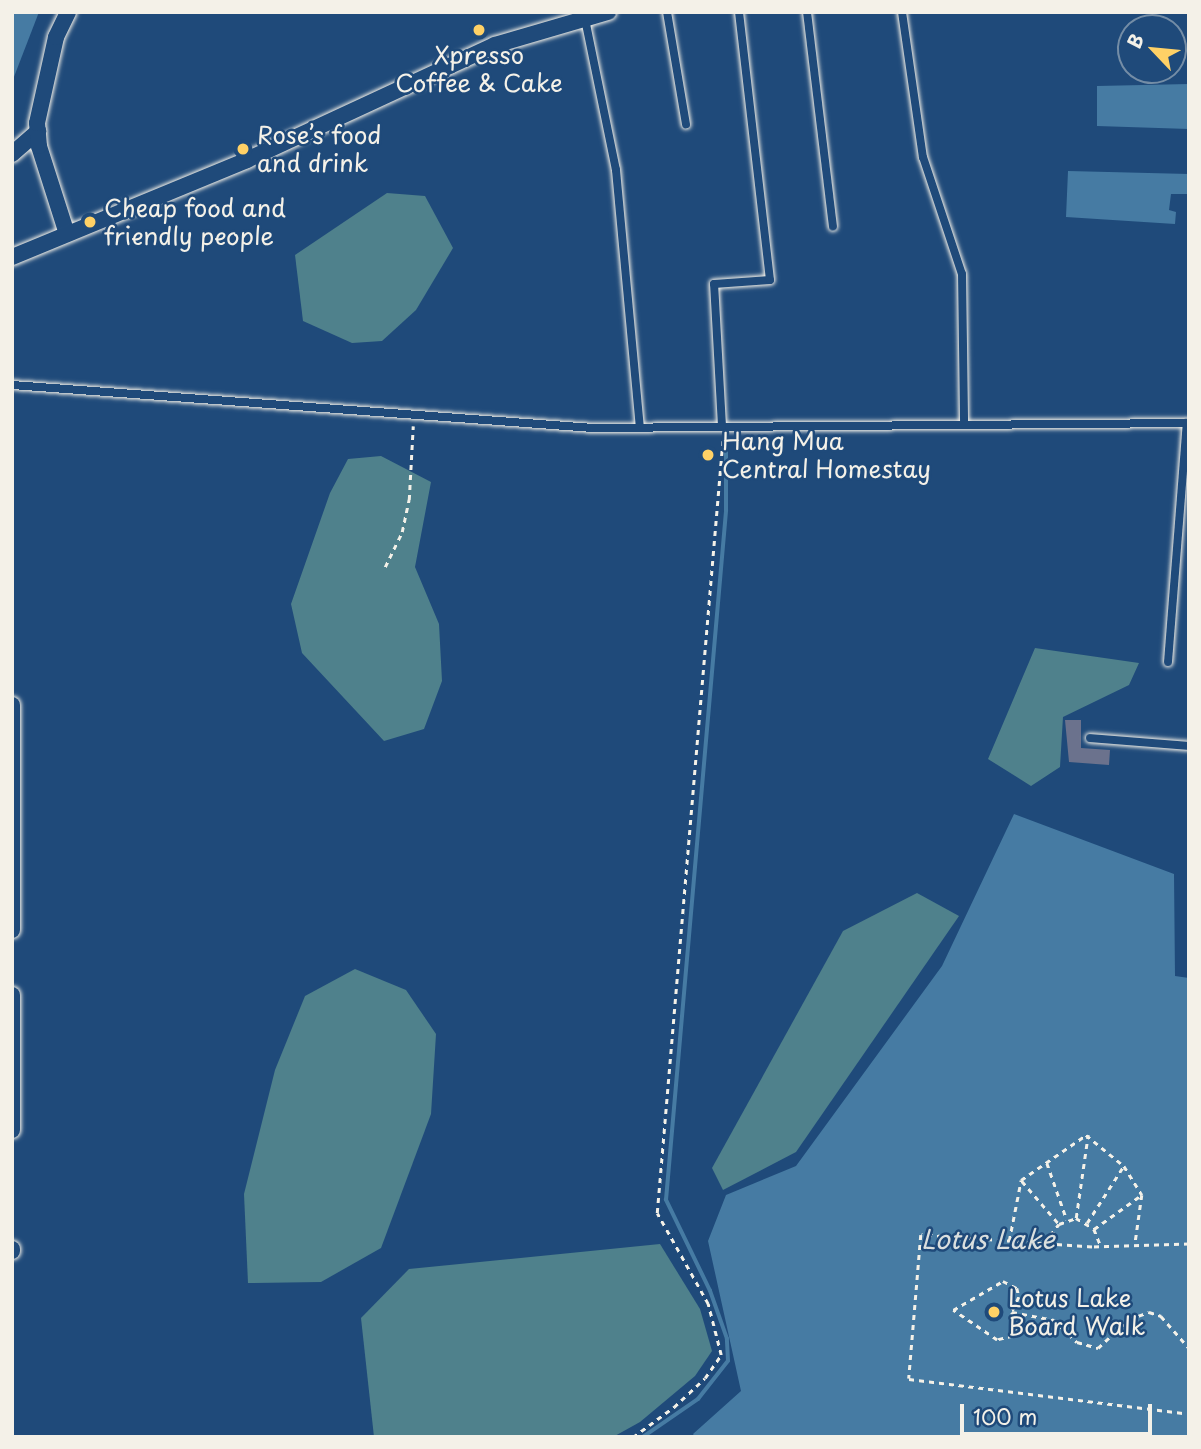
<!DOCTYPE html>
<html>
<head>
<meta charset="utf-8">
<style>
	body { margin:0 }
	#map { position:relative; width:1201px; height:1449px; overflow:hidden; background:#1f4a7a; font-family:"Playpen Sans",sans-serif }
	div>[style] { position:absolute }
	.green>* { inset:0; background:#4f818c }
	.water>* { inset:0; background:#467ba3 }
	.stream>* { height:3.5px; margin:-1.75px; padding:0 1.75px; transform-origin:1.75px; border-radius:1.75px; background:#467ba3 }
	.building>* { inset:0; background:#6b728d }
	.path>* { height:2.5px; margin-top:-1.25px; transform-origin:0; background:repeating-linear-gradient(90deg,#f4f1e8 0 5px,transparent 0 10px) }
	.roads { filter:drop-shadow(0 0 2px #f4f1e8) drop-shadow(0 0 2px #f4f1e8) }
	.service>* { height:8px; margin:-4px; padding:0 4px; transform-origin:4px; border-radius:4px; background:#1f4a7a }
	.minor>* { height:16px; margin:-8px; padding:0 8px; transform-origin:8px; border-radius:8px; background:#1f4a7a }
	.dots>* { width:19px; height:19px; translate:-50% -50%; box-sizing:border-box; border:4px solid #1f4a7a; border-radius:50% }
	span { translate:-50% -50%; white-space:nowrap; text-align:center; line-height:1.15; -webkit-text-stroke:5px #1f4a7a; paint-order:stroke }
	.poi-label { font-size:24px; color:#f4f1e8 }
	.left { translate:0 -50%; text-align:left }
	.water-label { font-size:26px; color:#dadfde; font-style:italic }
	.frame { position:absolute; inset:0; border:14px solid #f4f1e8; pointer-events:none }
	.north { position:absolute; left:1117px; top:14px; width:70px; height:70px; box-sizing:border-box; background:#1f4a7a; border:2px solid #748da6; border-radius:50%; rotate:296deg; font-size:19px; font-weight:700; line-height:28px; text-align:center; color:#f4f1e8 }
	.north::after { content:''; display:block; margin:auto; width:24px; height:32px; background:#ffd166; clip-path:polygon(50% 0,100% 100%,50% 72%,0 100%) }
	.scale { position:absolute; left:960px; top:1404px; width:192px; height:32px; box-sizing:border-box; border:4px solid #f4f1e8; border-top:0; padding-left:9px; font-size:21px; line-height:24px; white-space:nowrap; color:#f4f1e8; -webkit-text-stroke:5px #1f4a7a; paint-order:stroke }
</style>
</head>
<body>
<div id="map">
	<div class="green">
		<div style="clip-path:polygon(387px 193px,425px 196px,453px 248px,416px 310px,382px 341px,352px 343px,303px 321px,295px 255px)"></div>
		<div style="clip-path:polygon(381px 456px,431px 482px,415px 567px,439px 624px,442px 681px,424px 729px,384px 741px,302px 653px,291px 604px,330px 493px,348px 459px)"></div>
		<div style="clip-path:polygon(1035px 648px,1139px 663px,1129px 685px,1063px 717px,1060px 767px,1031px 786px,988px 759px)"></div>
		<div style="clip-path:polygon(917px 893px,959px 916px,796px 1152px,723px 1190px,712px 1168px,843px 931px)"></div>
		<div style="clip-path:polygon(355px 969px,406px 990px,436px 1034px,431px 1114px,381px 1248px,321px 1282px,248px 1283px,244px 1194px,275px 1070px,305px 996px)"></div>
		<div style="clip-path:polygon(660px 1244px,700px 1309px,712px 1351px,695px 1376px,640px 1422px,613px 1437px,374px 1437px,361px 1318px,409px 1269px)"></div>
	</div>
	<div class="water">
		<div style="clip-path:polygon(12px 12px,39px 12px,12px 82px)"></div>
		<div style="clip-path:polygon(1189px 84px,1189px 129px,1097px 126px,1097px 86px)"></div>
		<div style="clip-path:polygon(1068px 171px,1189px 174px,1189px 194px,1171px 194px,1169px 210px,1176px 212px,1175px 224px,1066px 217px)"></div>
		<div style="clip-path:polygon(1014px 814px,1174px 874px,1175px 976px,1189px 978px,1189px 1437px,695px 1437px,693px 1434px,741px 1391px,708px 1241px,726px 1195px,796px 1166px,942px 966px)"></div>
	</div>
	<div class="stream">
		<div style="left:643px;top:1437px;width:67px;rotate:-34.6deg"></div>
		<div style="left:698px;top:1399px;width:48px;rotate:-51.7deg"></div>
		<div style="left:728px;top:1361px;width:22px;rotate:-93deg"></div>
		<div style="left:727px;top:1339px;width:51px;rotate:-109.5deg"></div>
		<div style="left:710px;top:1291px;width:101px;rotate:-115.8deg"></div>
		<div style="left:666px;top:1200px;width:692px;rotate:-85.02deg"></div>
		<div style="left:726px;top:511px;width:65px;rotate:-90deg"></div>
	</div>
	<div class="building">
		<div style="clip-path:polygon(1065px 720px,1081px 720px,1081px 748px,1110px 750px,1109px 765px,1069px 762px)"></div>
	</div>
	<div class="path">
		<div style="left:385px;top:567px;width:39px;rotate:-64deg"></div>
		<div style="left:402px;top:532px;width:33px;rotate:-78deg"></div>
		<div style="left:409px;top:500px;width:74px;rotate:-86.9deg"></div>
		<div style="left:1047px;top:1163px;width:60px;rotate:70.7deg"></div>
		<div style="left:1022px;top:1181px;width:57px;rotate:49.3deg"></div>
		<div style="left:1076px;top:1218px;width:84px;rotate:-81.8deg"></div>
		<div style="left:1087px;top:1223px;width:67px;rotate:-57.3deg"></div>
		<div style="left:1094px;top:1229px;width:57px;rotate:-35.7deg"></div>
		<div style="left:1009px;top:1241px;width:62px;rotate:-78.9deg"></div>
		<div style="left:1021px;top:1180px;width:79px;rotate:-34.7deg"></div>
		<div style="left:1086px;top:1135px;width:49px;rotate:39.2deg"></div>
		<div style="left:1124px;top:1166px;width:34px;rotate:58deg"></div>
		<div style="left:1142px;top:1195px;width:50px;rotate:98deg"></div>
		<div style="left:1044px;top:1243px;width:24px;rotate:-52deg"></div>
		<div style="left:1059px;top:1224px;width:18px;rotate:-19deg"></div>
		<div style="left:1076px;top:1218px;width:21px;rotate:31deg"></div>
		<div style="left:1094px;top:1229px;width:18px;rotate:68deg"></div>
		<div style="left:1189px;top:1244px;width:97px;rotate:178.2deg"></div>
		<div style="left:1092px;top:1247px;width:171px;rotate:-176deg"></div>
		<div style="left:921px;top:1235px;width:144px;rotate:94.8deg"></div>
		<div style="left:909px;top:1379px;width:282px;rotate:7.1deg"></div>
		<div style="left:1003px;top:1281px;width:16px;rotate:27deg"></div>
		<div style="left:1017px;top:1288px;width:9px;rotate:77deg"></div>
		<div style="left:1019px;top:1297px;width:17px;rotate:115deg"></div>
		<div style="left:1012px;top:1312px;width:16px;rotate:75deg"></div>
		<div style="left:1016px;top:1327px;width:9px;rotate:108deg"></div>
		<div style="left:1013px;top:1336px;width:16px;rotate:166deg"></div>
		<div style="left:997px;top:1340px;width:53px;rotate:-145.7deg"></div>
		<div style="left:953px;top:1310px;width:58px;rotate:-30.1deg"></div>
		<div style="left:1012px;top:1312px;width:43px;rotate:10.8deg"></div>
		<div style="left:1054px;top:1320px;width:32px;rotate:44deg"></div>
		<div style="left:1077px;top:1342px;width:22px;rotate:16deg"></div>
		<div style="left:1098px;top:1348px;width:42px;rotate:-43.1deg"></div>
		<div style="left:1129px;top:1319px;width:21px;rotate:-19deg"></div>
		<div style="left:1149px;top:1312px;width:13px;rotate:18deg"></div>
		<div style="left:1161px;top:1316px;width:43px;rotate:48.8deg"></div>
		<div style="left:633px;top:1437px;width:51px;rotate:-36.2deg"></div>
		<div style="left:674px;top:1407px;width:42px;rotate:-43.1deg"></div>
		<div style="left:705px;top:1378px;width:28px;rotate:-55deg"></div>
		<div style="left:721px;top:1355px;width:53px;rotate:-104.3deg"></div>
		<div style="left:708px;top:1304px;width:104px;rotate:-119.3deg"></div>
		<div style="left:657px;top:1213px;width:779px;rotate:-85.14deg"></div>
	</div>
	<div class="roads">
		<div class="service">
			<div style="left:667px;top:12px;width:114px;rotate:80.4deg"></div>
			<div style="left:807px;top:12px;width:216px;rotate:83.1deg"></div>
			<div style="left:902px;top:12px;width:147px;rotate:81.8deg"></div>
			<div style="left:923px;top:157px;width:123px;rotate:71.6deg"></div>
			<div style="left:962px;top:274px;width:149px;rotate:89.2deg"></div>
			<div style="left:585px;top:19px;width:154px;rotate:78.4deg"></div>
			<div style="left:616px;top:170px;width:258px;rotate:84.7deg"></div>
			<div style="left:12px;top:385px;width:584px;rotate:4.23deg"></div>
			<div style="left:594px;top:428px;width:595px;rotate:-0.48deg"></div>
			<div style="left:722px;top:426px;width:142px;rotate:-93.2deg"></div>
			<div style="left:714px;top:284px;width:56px;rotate:-4.1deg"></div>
			<div style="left:770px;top:280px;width:270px;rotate:-96.6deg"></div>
			<div style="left:1168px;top:662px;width:240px;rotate:-85.5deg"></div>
			<div style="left:1090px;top:738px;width:99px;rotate:4.6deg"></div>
		</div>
		<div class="minor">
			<div style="left:12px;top:154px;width:35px;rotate:-41deg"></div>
			<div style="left:67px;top:234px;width:92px;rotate:-107.7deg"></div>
			<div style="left:39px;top:146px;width:23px;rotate:-95deg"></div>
			<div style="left:37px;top:123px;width:88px;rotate:-77.5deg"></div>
			<div style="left:56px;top:37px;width:28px;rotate:-64deg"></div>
			<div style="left:12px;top:257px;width:254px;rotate:-22.4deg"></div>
			<div style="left:247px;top:160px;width:273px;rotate:-24.9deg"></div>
			<div style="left:495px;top:45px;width:118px;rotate:-16.3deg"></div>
			<div style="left:12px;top:705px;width:225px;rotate:90deg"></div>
			<div style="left:12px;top:995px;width:135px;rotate:90deg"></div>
			<div style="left:12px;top:1249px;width:2px;rotate:90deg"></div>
		</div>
	</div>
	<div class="dots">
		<div style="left:479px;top:30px;background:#ffd166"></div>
		<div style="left:243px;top:149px;background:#ffd166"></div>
		<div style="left:90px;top:222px;background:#ffd166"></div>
		<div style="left:708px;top:455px;background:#ffd166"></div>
		<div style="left:994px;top:1312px;background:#ffd166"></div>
	</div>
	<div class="poi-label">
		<span style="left:479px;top:69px">Xpresso<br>Coffee &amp; Cake</span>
		<span class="left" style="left:257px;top:149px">Rose’s food<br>and drink</span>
		<span class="left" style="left:104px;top:222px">Cheap food and<br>friendly people</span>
		<span class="left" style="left:722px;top:455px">Hang Mua<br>Central Homestay</span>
		<span class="left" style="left:1008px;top:1312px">Lotus Lake<br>Board Walk</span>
	</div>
	<div class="water-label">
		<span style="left:988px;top:1239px">Lotus Lake</span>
	</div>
	<div class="frame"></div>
	<div class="north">B</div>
	<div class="scale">100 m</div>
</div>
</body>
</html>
